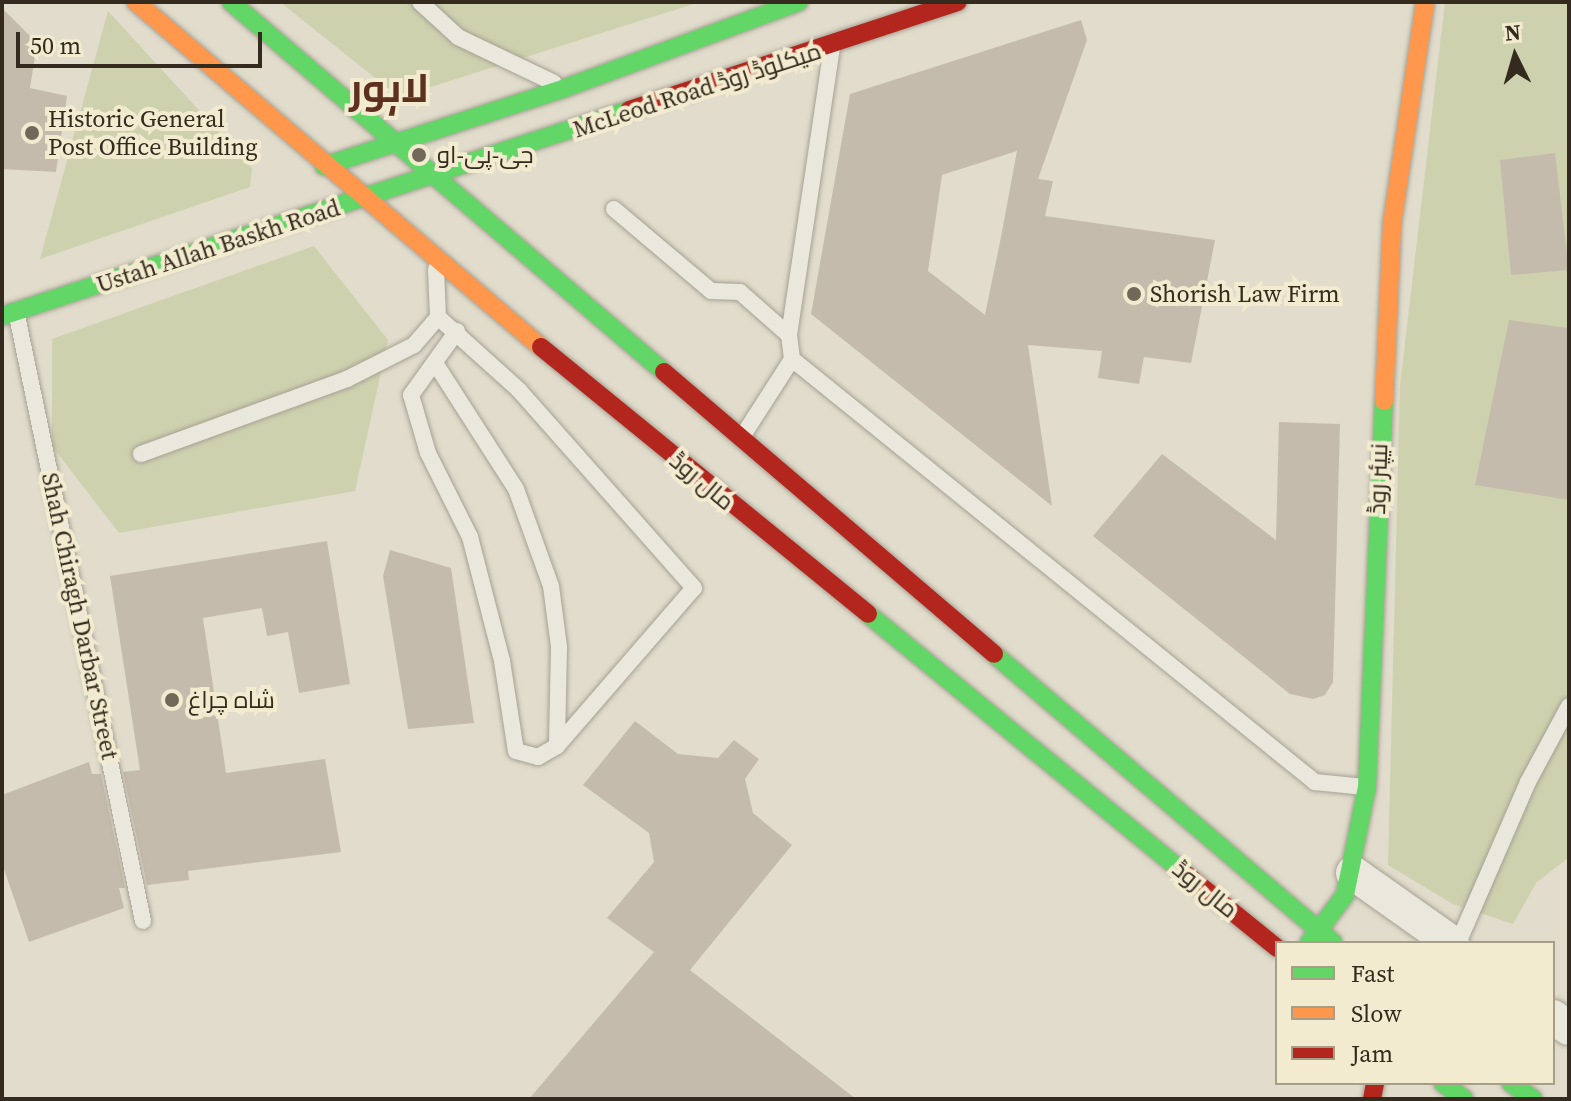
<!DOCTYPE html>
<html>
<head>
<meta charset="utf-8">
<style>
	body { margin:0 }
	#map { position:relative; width:1571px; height:1101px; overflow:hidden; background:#e1dccb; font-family:"Source Serif 4",Cairo,serif }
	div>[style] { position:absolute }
	.green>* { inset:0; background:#ced1ae }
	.building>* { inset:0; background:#c5bbac }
	.roads { filter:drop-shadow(0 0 2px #a6a194) drop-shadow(0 0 2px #a6a194) }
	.lane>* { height:16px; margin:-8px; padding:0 8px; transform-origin:8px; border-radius:8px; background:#eae7dc }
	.street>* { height:34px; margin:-17px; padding:0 17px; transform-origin:17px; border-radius:17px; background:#eae7dc }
	.fast>* { height:18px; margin:-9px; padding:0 9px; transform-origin:9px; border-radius:9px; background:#63d668 }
	.slow>* { height:18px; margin:-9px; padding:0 9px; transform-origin:9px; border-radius:9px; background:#ff974d }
	.jam>* { height:18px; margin:-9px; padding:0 9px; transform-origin:9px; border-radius:9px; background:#b3261e }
	.dots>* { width:22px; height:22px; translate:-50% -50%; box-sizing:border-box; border:4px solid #f3ebd0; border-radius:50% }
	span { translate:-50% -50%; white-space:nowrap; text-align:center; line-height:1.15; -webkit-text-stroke:8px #f3ebd0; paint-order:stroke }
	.street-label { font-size:24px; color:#342a1d }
	.poi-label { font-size:24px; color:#342a1d }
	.left { translate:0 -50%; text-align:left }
	.town-label { font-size:40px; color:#5e311f; font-weight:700 }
	.frame { position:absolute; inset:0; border:4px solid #342a1d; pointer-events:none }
	.legend { position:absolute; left:1275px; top:941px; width:280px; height:144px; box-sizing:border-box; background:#f3ebd0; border:2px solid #a79e88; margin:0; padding:10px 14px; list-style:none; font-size:24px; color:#342a1d }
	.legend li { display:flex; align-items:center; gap:16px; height:40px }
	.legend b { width:40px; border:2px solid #a79e88 }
	.north { position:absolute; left:1475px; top:16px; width:80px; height:80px; -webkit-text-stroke:6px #f3ebd0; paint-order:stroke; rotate:355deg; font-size:22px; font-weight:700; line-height:32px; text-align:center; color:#342a1d }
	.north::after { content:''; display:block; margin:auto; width:28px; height:36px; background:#342a1d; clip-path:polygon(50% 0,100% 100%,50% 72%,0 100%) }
	.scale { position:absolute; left:16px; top:32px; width:246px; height:36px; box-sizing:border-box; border:4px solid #342a1d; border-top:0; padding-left:10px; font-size:24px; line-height:28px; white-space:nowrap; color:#342a1d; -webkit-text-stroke:6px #f3ebd0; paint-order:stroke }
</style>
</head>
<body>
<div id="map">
	<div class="green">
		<div style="clip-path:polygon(280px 2px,700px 2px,399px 97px)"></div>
		<div style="clip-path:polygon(1445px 2px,1569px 2px,1569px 857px,1536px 883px,1513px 924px,1453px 904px,1388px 865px,1400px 386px)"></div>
		<div style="clip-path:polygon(108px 11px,252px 168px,250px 187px,40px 259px)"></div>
		<div style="clip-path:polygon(314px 246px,388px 340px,355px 491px,119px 533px,52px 446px,52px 339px)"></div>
	</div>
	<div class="building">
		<div style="clip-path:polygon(2px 8px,37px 43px,30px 88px,67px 96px,56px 172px,2px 169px)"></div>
		<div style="clip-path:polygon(evenodd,1081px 20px,1087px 40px,1038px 179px,1053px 181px,1045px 216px,1215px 240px,1191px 363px,1144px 357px,1139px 384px,1098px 378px,1102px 351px,1028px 345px,1052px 506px,811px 314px,850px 94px,1081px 20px,1017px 151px,1001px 237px,985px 315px,928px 271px,942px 175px,1017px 151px)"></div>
		<div style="clip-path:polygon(1555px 153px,1569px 270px,1511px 275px,1500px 160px)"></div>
		<div style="clip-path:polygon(1509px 320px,1569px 328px,1569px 500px,1475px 485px)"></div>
		<div style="clip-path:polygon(1279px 422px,1340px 424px,1333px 682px,1325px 695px,1313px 699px,1290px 694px,1093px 536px,1162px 454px,1276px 540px)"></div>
		<div style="clip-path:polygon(327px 541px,350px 684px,299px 693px,288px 632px,267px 636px,262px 608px,203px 618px,226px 773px,325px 759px,341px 852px,188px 871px,189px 880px,147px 885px,123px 772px,140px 770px,110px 576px)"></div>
		<div style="clip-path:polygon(390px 550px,451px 568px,474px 723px,408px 729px,383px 576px)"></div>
		<div style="clip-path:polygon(635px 721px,678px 754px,718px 758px,734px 740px,759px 759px,745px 779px,753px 813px,792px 845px,690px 970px,856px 1099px,529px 1099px,654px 952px,607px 918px,654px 862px,649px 833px,583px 785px)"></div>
		<div style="clip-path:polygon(89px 762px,92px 774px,101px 774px,125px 888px,119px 888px,124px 908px,29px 942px,2px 863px,2px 795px)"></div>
	</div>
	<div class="roads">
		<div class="lane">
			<div style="left:420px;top:2px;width:52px;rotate:42.6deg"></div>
			<div style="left:458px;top:37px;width:106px;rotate:25.6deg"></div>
			<div style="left:614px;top:209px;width:127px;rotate:40.2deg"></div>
			<div style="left:711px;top:291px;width:29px;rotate:2deg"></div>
			<div style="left:740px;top:292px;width:65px;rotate:41.3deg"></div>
			<div style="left:16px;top:311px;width:623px;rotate:78.24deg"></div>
			<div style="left:457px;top:331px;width:79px;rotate:125.7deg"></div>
			<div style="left:411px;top:395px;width:60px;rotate:73.7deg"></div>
			<div style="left:428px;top:453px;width:94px;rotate:63.4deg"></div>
			<div style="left:470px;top:537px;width:128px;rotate:75.5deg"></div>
			<div style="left:502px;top:661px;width:91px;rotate:81.2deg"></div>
			<div style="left:516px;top:751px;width:23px;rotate:15deg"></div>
			<div style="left:538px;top:757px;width:22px;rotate:-30deg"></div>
			<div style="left:792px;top:359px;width:673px;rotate:38.97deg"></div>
			<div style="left:1315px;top:782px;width:50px;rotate:5.7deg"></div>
			<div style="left:437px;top:366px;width:146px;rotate:57.3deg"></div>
			<div style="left:516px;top:489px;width:103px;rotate:70.2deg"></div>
			<div style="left:551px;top:586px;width:62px;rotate:82.5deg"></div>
			<div style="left:559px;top:647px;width:99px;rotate:91.2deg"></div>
			<div style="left:557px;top:746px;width:209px;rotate:-49.1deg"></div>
			<div style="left:694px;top:588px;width:264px;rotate:-131.5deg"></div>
			<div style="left:519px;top:390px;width:109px;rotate:-138deg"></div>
			<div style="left:742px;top:437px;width:93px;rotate:-57.3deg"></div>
			<div style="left:792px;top:359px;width:24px;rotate:-97deg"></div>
			<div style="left:789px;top:335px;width:291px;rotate:-81.5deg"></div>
			<div style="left:141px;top:454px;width:219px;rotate:-20deg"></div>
			<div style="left:347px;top:379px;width:75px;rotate:-26.9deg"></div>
			<div style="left:414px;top:345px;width:37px;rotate:-49deg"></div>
			<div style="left:438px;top:317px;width:48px;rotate:-92.4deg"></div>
			<div style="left:1458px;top:943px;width:176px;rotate:-66.5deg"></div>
			<div style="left:1528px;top:782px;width:86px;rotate:-61.7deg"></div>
		</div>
		<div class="street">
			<div style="left:1353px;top:873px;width:121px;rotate:35.3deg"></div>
			<div style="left:1553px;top:1017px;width:19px;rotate:35deg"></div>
		</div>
		<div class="fast">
			<div style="left:231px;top:2px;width:570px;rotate:40.51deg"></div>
			<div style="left:324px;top:166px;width:253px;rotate:-17.9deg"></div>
			<div style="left:565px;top:88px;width:249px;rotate:-20.2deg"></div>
			<div style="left:2px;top:316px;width:660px;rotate:-18.19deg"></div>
			<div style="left:868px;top:614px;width:412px;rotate:39.3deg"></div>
			<div style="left:994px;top:654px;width:445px;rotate:40.4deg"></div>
			<div style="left:1309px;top:943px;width:60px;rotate:-53.1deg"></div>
			<div style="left:1345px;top:895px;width:110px;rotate:-78.5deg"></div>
			<div style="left:1367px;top:787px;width:386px;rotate:-87.5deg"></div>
			<div style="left:1443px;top:1083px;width:26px;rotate:37deg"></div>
			<div style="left:1511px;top:1083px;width:27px;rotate:36deg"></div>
		</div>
		<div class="slow">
			<div style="left:136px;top:2px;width:532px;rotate:40.43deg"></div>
			<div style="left:1384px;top:401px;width:177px;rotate:-87.4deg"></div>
			<div style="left:1392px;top:224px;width:224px;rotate:-81.5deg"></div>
		</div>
		<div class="jam">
			<div style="left:629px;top:110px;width:346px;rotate:-18.2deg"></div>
			<div style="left:541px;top:347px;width:422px;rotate:39.2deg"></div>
			<div style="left:664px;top:372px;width:434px;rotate:40.5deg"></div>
			<div style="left:1187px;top:875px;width:116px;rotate:39deg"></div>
			<div style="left:1372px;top:1099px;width:16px;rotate:-79deg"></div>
		</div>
	</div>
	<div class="dots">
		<div style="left:32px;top:133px;background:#71685a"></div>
		<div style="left:419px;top:155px;background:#71685a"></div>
		<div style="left:1134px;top:294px;background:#71685a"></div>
		<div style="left:172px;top:700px;background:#71685a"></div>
	</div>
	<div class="street-label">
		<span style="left:697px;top:90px;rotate:-18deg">McLeod Road میکلوڈ روڈ</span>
		<span style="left:218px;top:246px;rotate:-18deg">Ustah Allah Baskh Road</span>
		<span style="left:1378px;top:479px;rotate:-88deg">نیپئر روڈ</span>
		<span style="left:702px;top:481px;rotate:40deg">مال روڈ</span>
		<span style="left:80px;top:616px;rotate:78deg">Shah Chiragh Darbar Street</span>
		<span style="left:1205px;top:889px;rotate:39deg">مال روڈ</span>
	</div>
	<div class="poi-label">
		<span class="left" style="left:48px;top:133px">Historic General<br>Post Office Building</span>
		<span class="left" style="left:437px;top:155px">جی-پی-او</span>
		<span class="left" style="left:1150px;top:294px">Shorish Law Firm</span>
		<span class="left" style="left:188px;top:700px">شاہ چراغ</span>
	</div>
	<div class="town-label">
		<span style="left:389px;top:88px">لاہور</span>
	</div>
	<div class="frame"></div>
	<ul class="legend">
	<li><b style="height:10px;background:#63d668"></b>Fast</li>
	<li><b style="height:10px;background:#ff974d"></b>Slow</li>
	<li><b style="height:10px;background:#b3261e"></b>Jam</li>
	</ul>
	<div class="north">N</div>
	<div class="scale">50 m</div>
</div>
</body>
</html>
